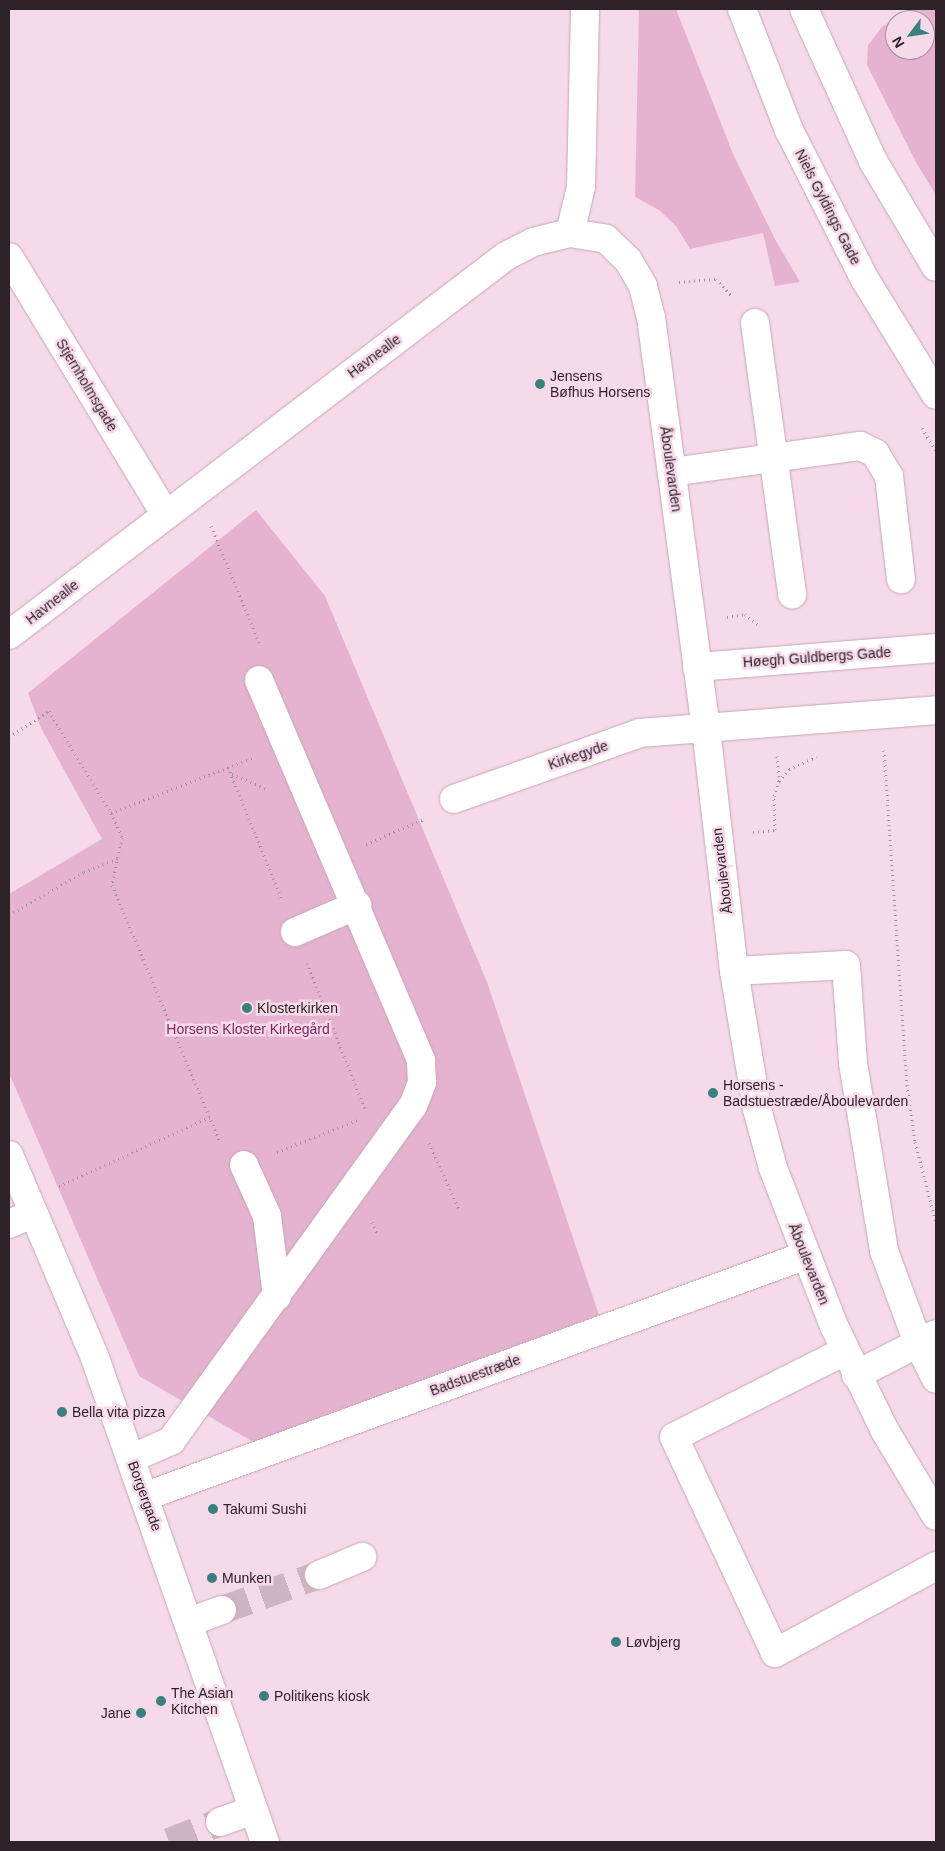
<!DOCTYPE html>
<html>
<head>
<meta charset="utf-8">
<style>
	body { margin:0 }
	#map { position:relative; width:945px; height:1851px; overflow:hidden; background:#f7daea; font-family:Helvetica,sans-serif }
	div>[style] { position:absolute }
	.green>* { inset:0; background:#e5b3cf }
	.minor-tunnel>* { height:28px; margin-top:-14px; transform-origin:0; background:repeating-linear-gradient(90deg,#cfb5c3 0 28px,transparent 0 42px) }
	.path>* { height:3px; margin-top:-1.5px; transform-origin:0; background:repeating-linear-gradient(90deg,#a6909c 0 1px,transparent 0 5px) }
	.roads { filter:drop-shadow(0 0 1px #c4a8b7) drop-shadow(0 0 1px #c4a8b7) }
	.minor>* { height:28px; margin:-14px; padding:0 14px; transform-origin:14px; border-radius:14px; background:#fff }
	.dots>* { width:14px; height:14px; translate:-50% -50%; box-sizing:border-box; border:2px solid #f7daea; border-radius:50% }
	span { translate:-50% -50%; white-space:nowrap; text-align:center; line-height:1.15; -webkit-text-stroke:5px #f7daea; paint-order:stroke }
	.street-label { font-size:14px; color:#2d2228 }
	.poi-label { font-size:14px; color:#2d2228 }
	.left { translate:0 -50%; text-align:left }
	.right { translate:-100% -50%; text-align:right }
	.park-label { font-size:14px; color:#832764 }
	.frame { position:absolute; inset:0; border:10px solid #2d2228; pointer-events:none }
	.north { position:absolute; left:885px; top:10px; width:50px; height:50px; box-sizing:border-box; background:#f7daea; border:1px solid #a6909c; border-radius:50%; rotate:239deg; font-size:14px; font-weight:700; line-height:20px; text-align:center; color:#2d2228 }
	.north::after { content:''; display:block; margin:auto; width:18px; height:22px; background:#388080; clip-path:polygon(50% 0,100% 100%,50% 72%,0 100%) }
</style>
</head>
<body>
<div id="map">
	<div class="green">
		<div style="clip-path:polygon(639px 9px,676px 9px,733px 154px,776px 241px,800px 282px,775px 286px,763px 233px,690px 249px,676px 226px,659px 210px,635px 197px)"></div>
		<div style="clip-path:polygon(evenodd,913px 9px,936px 9px,936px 195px,917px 164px,867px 65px,868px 45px,882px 27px,913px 9px,895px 20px,925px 20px,925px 50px,895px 50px,895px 20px)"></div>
		<div style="clip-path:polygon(256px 510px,325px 596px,487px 982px,599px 1315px,255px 1443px,139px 1376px,9px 1073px,9px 894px,102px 839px,41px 728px,28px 693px)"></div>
	</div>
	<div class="minor-tunnel">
		<div style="left:222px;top:1610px;width:103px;rotate:-19.8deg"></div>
		<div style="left:169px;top:1842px;width:55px;rotate:-21.4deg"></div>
	</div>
	<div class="path">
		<div style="left:679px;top:282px;width:37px;rotate:-5deg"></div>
		<div style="left:716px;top:279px;width:23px;rotate:47deg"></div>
		<div style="left:922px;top:428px;width:26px;rotate:58deg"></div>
		<div style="left:211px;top:526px;width:129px;rotate:67.6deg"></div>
		<div style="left:727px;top:617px;width:18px;rotate:-9deg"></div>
		<div style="left:745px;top:614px;width:19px;rotate:39deg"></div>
		<div style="left:9px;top:737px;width:48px;rotate:-33deg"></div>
		<div style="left:49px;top:711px;width:119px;rotate:58.7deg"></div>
		<div style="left:111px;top:813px;width:26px;rotate:65deg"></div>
		<div style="left:122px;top:837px;width:49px;rotate:101.8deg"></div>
		<div style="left:112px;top:885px;width:277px;rotate:67.2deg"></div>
		<div style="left:884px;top:750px;width:336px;rotate:86.1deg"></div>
		<div style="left:907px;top:1085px;width:58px;rotate:82deg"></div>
		<div style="left:915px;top:1142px;width:83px;rotate:75.3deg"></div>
		<div style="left:777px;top:756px;width:24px;rotate:85deg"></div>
		<div style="left:228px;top:767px;width:144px;rotate:67.9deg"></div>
		<div style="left:232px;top:774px;width:38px;rotate:23deg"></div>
		<div style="left:111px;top:813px;width:155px;rotate:-21.3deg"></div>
		<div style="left:753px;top:832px;width:22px;rotate:-5deg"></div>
		<div style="left:775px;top:830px;width:34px;rotate:-92deg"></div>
		<div style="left:774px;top:796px;width:16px;rotate:-72deg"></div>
		<div style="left:779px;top:781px;width:16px;rotate:-50deg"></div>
		<div style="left:789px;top:769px;width:30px;rotate:-24deg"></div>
		<div style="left:366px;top:844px;width:64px;rotate:-23deg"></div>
		<div style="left:9px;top:915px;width:86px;rotate:-29.8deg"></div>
		<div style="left:84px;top:872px;width:37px;rotate:-22deg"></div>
		<div style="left:307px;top:963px;width:159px;rotate:68.3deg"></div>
		<div style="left:429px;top:1143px;width:75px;rotate:65.5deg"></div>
		<div style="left:277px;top:1152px;width:87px;rotate:-21.6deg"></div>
		<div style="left:59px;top:1186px;width:166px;rotate:-24.6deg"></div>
		<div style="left:372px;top:1222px;width:14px;rotate:65deg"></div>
	</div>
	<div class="roads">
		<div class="minor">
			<div style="left:742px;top:9px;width:130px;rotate:68.8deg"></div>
			<div style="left:789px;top:130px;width:166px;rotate:63.1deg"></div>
			<div style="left:864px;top:278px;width:137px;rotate:58.4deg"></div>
			<div style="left:804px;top:9px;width:167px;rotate:65.6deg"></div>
			<div style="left:873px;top:161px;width:123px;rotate:59.3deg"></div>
			<div style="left:570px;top:233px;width:47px;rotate:-76.6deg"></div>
			<div style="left:581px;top:187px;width:178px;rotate:-88.7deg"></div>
			<div style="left:9px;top:257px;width:301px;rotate:58.7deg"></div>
			<div style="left:755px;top:323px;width:274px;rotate:82.2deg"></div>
			<div style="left:672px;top:472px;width:190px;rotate:-7.9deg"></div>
			<div style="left:860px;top:446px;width:17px;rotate:25deg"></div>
			<div style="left:875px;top:453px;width:27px;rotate:59deg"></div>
			<div style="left:889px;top:476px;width:104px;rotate:83.4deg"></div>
			<div style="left:9px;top:635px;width:625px;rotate:-37.33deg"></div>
			<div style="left:506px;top:256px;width:30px;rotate:-27deg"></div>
			<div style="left:533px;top:242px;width:38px;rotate:-14deg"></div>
			<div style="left:570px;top:233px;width:36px;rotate:9deg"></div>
			<div style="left:606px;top:239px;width:30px;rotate:44deg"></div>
			<div style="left:628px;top:260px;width:30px;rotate:60deg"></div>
			<div style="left:643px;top:286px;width:32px;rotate:76deg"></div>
			<div style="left:651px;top:317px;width:416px;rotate:82.4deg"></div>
			<div style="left:706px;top:729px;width:244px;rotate:83.4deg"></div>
			<div style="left:734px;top:971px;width:140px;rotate:80.5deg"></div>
			<div style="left:757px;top:1109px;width:61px;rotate:74.8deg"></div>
			<div style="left:773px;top:1168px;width:169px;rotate:68.9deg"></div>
			<div style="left:834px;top:1326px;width:117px;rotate:64.1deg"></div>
			<div style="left:885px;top:1431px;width:99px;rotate:59deg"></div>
			<div style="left:697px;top:667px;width:240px;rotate:-4.5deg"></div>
			<div style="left:454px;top:799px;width:197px;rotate:-19.5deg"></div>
			<div style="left:640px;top:733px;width:297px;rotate:-4.4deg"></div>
			<div style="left:295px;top:932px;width:68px;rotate:-23.5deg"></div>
			<div style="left:734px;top:971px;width:112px;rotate:-3.1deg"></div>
			<div style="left:846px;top:965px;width:98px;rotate:85.9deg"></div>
			<div style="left:853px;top:1063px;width:191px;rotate:80.6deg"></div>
			<div style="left:884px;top:1251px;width:98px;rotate:69.7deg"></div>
			<div style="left:918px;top:1343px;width:40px;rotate:63.4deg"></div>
			<div style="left:9px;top:1155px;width:220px;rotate:67deg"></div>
			<div style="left:95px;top:1358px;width:513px;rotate:70.65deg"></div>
			<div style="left:244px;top:1165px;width:56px;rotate:65.7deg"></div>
			<div style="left:267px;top:1216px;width:81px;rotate:82.9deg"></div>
			<div style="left:9px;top:1224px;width:27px;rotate:-24deg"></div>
			<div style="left:845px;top:1351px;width:191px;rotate:153.3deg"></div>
			<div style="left:674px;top:1437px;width:238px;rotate:64.9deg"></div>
			<div style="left:775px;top:1653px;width:183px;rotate:-28.4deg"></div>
			<div style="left:856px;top:1375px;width:90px;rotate:-27.1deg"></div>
			<div style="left:132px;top:1458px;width:43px;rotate:-23.6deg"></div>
			<div style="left:171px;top:1441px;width:413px;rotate:-54.2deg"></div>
			<div style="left:413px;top:1106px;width:26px;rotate:-69deg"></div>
			<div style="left:422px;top:1082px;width:22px;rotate:-93deg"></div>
			<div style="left:421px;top:1060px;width:413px;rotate:-113.1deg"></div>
			<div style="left:146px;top:1496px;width:700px;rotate:-20.04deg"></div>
			<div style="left:319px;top:1575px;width:47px;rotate:-22.7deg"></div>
			<div style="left:189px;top:1622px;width:35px;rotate:-20deg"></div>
			<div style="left:220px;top:1822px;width:35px;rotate:-20deg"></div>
		</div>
	</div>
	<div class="dots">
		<div style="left:540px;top:384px;background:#388080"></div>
		<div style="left:247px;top:1008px;background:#388080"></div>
		<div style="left:713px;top:1093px;background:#388080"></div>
		<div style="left:62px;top:1412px;background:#388080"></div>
		<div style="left:213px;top:1509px;background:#388080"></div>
		<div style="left:212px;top:1578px;background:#388080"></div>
		<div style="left:616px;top:1642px;background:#388080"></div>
		<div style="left:264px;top:1696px;background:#388080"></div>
		<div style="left:161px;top:1701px;background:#388080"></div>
		<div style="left:141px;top:1713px;background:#388080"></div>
	</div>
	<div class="street-label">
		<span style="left:828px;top:207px;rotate:63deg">Niels Gyldings Gade</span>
		<span style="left:374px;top:356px;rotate:-37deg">Havnealle</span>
		<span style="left:87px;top:385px;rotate:59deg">Stjernholmsgade</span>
		<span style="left:671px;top:469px;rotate:82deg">Åboulevarden</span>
		<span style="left:52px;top:602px;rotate:-38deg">Havnealle</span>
		<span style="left:817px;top:657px;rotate:-4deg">Høegh Guldbergs Gade</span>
		<span style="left:578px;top:755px;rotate:-19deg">Kirkegyde</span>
		<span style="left:722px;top:871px;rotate:-97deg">Åboulevarden</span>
		<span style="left:809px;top:1264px;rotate:68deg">Åboulevarden</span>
		<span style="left:475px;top:1375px;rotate:-20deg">Badstuestræde</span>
		<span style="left:145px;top:1496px;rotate:70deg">Borgergade</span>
	</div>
	<div class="poi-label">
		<span class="left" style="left:550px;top:384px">Jensens<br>Bøfhus Horsens</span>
		<span class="left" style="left:257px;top:1008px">Klosterkirken</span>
		<span class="left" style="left:723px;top:1093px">Horsens -<br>Badstuestræde/Åboulevarden</span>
		<span class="left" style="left:72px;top:1412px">Bella vita pizza</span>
		<span class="left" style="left:223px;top:1509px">Takumi Sushi</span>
		<span class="left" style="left:222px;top:1578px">Munken</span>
		<span class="left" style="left:626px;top:1642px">Løvbjerg</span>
		<span class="left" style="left:171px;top:1701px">The Asian<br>Kitchen</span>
		<span class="left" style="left:274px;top:1696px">Politikens kiosk</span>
		<span class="right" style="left:131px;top:1713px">Jane</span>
	</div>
	<div class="park-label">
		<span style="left:248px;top:1029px">Horsens Kloster Kirkegård</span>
	</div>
	<div class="frame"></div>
	<div class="north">N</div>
</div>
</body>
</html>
